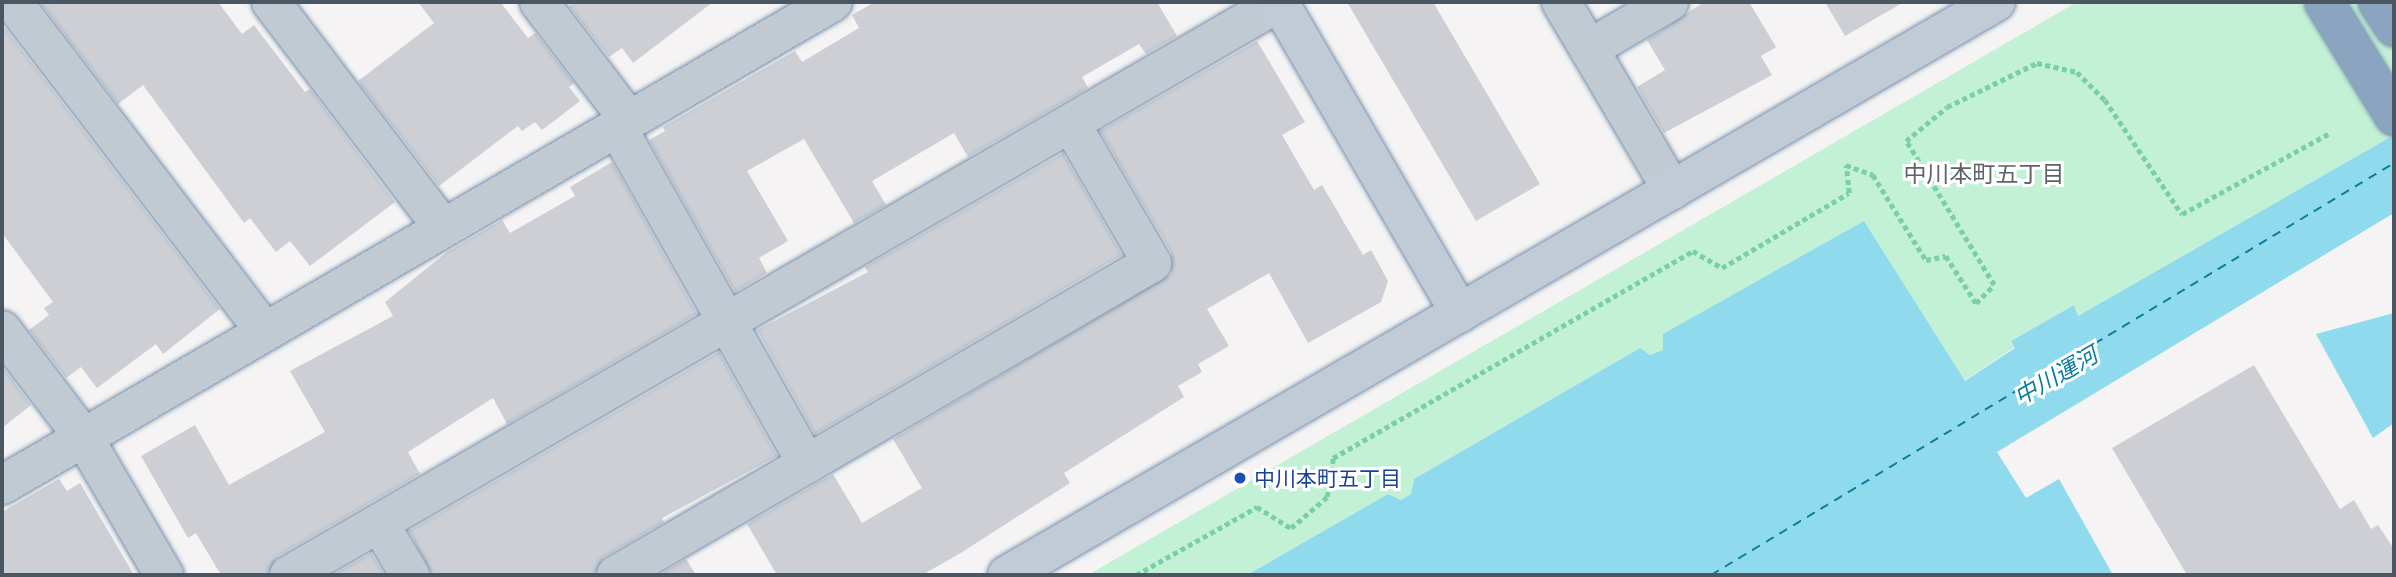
<!DOCTYPE html>
<html>
<head>
<meta charset="utf-8">
<style>
	body { margin:0 }
	#map { position:relative; width:2396px; height:577px; overflow:hidden; background:#f5f3f3; font-family:Quicksand,"Noto Sans JP",sans-serif }
	div>[style] { position:absolute }
	.green>* { inset:0; background:#c3f1d5 }
	.water>* { inset:0; background:#90daee }
	.ferry>* { height:2px; margin-top:-1px; transform-origin:0; background:repeating-linear-gradient(90deg,#0c7c9b 0 9px,transparent 0 16px) }
	.building>* { inset:0; background:#cdcfd5 }
	.path>* { height:4.5px; margin-top:-2.25px; transform-origin:0; background:repeating-linear-gradient(90deg,#7ad0a6 0 5px,transparent 0 8.5px) }
	.roads { filter:drop-shadow(0 0 2px #7690ad) drop-shadow(0 0 2px #7690ad) }
	.street>* { height:38px; margin:-19px; padding:0 19px; transform-origin:19px; border-radius:19px; background:#c1cad2 }
	.secondary>* { height:38px; margin:-19px; padding:0 19px; transform-origin:19px; border-radius:19px; background:#c1cbd6 }
	.highway>* { height:38px; margin:-19px; padding:0 19px; transform-origin:19px; border-radius:19px; background:#8ba5c1 }
	.dots>* { width:19px; height:19px; translate:-50% -50%; box-sizing:border-box; border:4px solid #fff; border-radius:50% }
	span { translate:-50% -50%; white-space:nowrap; text-align:center; line-height:1.15; -webkit-text-stroke:6px #fff; paint-order:stroke }
	.transit-label { font-size:21px; color:#164399 }
	.left { translate:0 -50%; text-align:left }
	.neighbourhood-label { font-size:23px; color:#5f6368 }
	.water-label { font-size:23px; color:#0c7c9b; font-style:italic }
	.frame { position:absolute; inset:0; border:4px solid #4a5661; pointer-events:none }
</style>
</head>
<body>
<div id="map">
	<div class="green">
		<div style="clip-path:polygon(2077px 2px,2394px 2px,2394px 135px,2078px 316px,2074px 305px,2012px 340px,2015px 347px,1964px 381px,1864px 221px,1665px 341px,1663px 350px,1650px 355px,1640px 348px,1414px 479px,1411px 494px,1401px 500px,1388px 494px,1247px 575px,1088px 575px)"></div>
	</div>
	<div class="water">
		<div style="clip-path:polygon(2394px 135px,2394px 213px,1997px 452px,2026px 498px,2059px 479px,2113px 575px,1247px 575px,1388px 494px,1401px 500px,1411px 494px,1414px 479px,1640px 348px,1650px 355px,1663px 350px,1663px 334px,1864px 221px,1965px 381px,2015px 348px,2011px 341px,2074px 305px,2078px 316px)"></div>
		<div style="clip-path:polygon(2394px 313px,2394px 423px,2373px 438px,2316px 334px)"></div>
	</div>
	<div class="ferry">
		<div style="left:1711px;top:575px;width:798px;rotate:-31.1deg"></div>
	</div>
	<div class="building">
		<div style="clip-path:polygon(40px 2px,218px 2px,242px 34px,254px 25px,305px 92px,310px 89px,395px 202px,310px 266px,290px 241px,276px 252px,250px 218px,244px 223px,143px 85px,118px 104px)"></div>
		<div style="clip-path:polygon(418px 2px,500px 2px,528px 38px,535px 33px,574px 83px,569px 87px,580px 101px,542px 130px,535px 122px,522px 131px,518px 126px,439px 186px,358px 81px,434px 23px)"></div>
		<div style="clip-path:polygon(575px 2px,713px 2px,633px 63px,622px 48px,609px 57px,569px 6px)"></div>
		<div style="clip-path:polygon(875px 2px,1157px 2px,1177px 36px,1146px 54px,1139px 44px,1082px 77px,1088px 88px,968px 157px,954px 133px,872px 181px,886px 205px,854px 223px,804px 139px,747px 171px,788px 241px,759px 258px,767px 273px,735px 292px,649px 140px,665px 131px,663px 127px,795px 51px,802px 62px,859px 28px,852px 15px)"></div>
		<div style="clip-path:polygon(1347px 2px,1433px 2px,1540px 184px,1476px 221px)"></div>
		<div style="clip-path:polygon(1704px 2px,1749px 2px,1776px 47px,1761px 56px,1772px 75px,1664px 133px,1637px 87px,1665px 70px,1647px 40px)"></div>
		<div style="clip-path:polygon(1825px 2px,1904px 2px,1845px 36px)"></div>
		<div style="clip-path:polygon(5px 28px,220px 309px,163px 354px,156px 344px,97px 388px,81px 367px,66px 378px,29px 330px,49px 315px,44px 308px,53px 302px,2px 233px,2px 31px)"></div>
		<div style="clip-path:polygon(1257px 41px,1305px 122px,1282px 135px,1314px 190px,1322px 185px,1363px 255px,1371px 250px,1388px 281px,1381px 302px,1308px 343px,1269px 273px,1207px 309px,1229px 346px,1198px 364px,1202px 372px,1178px 386px,1184px 397px,1064px 473px,1070px 483px,959px 554px,922px 575px,777px 575px,747px 524px,833px 474px,862px 523px,922px 488px,893px 439px,1171px 274px,1171px 252px,1100px 131px)"></div>
		<div style="clip-path:polygon(1063px 153px,1122px 255px,815px 434px,757px 330px,868px 272px,865px 267px)"></div>
		<div style="clip-path:polygon(612px 162px,697px 314px,507px 424px,493px 398px,408px 452px,420px 474px,278px 556px,267px 575px,221px 575px,196px 533px,188px 538px,141px 456px,195px 425px,229px 485px,325px 432px,290px 371px,393px 316px,385px 302px,447px 252px,502px 220px,510px 233px,575px 196px,570px 187px)"></div>
		<div style="clip-path:polygon(719px 352px,777px 456px,662px 518px,664px 522px,604px 557px,594px 575px,432px 575px,409px 531px)"></div>
		<div style="clip-path:polygon(2254px 365px,2340px 509px,2354px 500px,2371px 529px,2378px 525px,2394px 549px,2394px 575px,2187px 575px,2112px 448px)"></div>
		<div style="clip-path:polygon(2px 366px,31px 405px,2px 428px)"></div>
		<div style="clip-path:polygon(59px 479px,67px 491px,80px 483px,134px 575px,2px 575px,2px 512px)"></div>
		<div style="clip-path:polygon(371px 553px,385px 575px,332px 575px)"></div>
		<div style="clip-path:polygon(686px 559px,696px 575px,659px 575px)"></div>
	</div>
	<div class="path">
		<div style="left:2274px;top:2px;width:1px;rotate:90deg"></div>
		<div style="left:1136px;top:575px;width:139px;rotate:-29.3deg"></div>
		<div style="left:1257px;top:507px;width:40px;rotate:32deg"></div>
		<div style="left:1291px;top:528px;width:48px;rotate:-40.7deg"></div>
		<div style="left:1327px;top:497px;width:39px;rotate:-81deg"></div>
		<div style="left:1333px;top:458px;width:415px;rotate:-29.9deg"></div>
		<div style="left:1693px;top:251px;width:34px;rotate:30deg"></div>
		<div style="left:1722px;top:268px;width:147px;rotate:-30.6deg"></div>
		<div style="left:1849px;top:193px;width:28px;rotate:-96deg"></div>
		<div style="left:1846px;top:165px;width:29px;rotate:20deg"></div>
		<div style="left:1873px;top:175px;width:100px;rotate:58.1deg"></div>
		<div style="left:1926px;top:260px;width:20px;rotate:-11deg"></div>
		<div style="left:1946px;top:256px;width:56px;rotate:57.4deg"></div>
		<div style="left:1976px;top:303px;width:25px;rotate:-45deg"></div>
		<div style="left:1994px;top:285px;width:169px;rotate:-121.4deg"></div>
		<div style="left:1906px;top:141px;width:53px;rotate:-39.7deg"></div>
		<div style="left:1947px;top:107px;width:100px;rotate:-26.1deg"></div>
		<div style="left:2037px;top:63px;width:41px;rotate:12.7deg"></div>
		<div style="left:2077px;top:72px;width:40px;rotate:45deg"></div>
		<div style="left:2105px;top:100px;width:138px;rotate:56deg"></div>
		<div style="left:2182px;top:214px;width:169px;rotate:-28.7deg"></div>
	</div>
	<div class="roads">
		<div class="street">
			<div style="left:13px;top:2px;width:415px;rotate:52.6deg"></div>
			<div style="left:271px;top:2px;width:284px;rotate:52.7deg"></div>
			<div style="left:539px;top:2px;width:148px;rotate:52.7deg"></div>
			<div style="left:1561px;top:2px;width:55px;rotate:59.2deg"></div>
			<div style="left:1589px;top:49px;width:93px;rotate:-30.4deg"></div>
			<div style="left:1589px;top:49px;width:164px;rotate:59.5deg"></div>
			<div style="left:617px;top:127px;width:387px;rotate:60.6deg"></div>
			<div style="left:2px;top:330px;width:136px;rotate:52.8deg"></div>
			<div style="left:84px;top:438px;width:159px;rotate:59.7deg"></div>
			<div style="left:2px;top:485px;width:961px;rotate:-30.17deg"></div>
			<div style="left:379px;top:523px;width:61px;rotate:59.2deg"></div>
			<div style="left:289px;top:575px;width:1145px;rotate:-30.04deg"></div>
			<div style="left:616px;top:575px;width:620px;rotate:-30.2deg"></div>
			<div style="left:1152px;top:263px;width:161px;rotate:-120.2deg"></div>
		</div>
		<div class="secondary">
			<div style="left:1279px;top:2px;width:360px;rotate:59.8deg"></div>
			<div style="left:1007px;top:575px;width:1143px;rotate:-30.09deg"></div>
		</div>
		<div class="highway">
			<div style="left:2324px;top:2px;width:134px;rotate:58.4deg"></div>
			<div style="left:2378px;top:2px;width:30px;rotate:57deg"></div>
		</div>
	</div>
	<div class="dots">
		<div style="left:1240px;top:478px;background:#1a4fb4"></div>
	</div>
	<div class="transit-label">
		<span class="left" style="left:1254px;top:478px">中川本町五丁目</span>
	</div>
	<div class="neighbourhood-label">
		<span style="left:1984px;top:174px">中川本町五丁目</span>
	</div>
	<div class="water-label">
		<span style="left:2056px;top:376px;rotate:-30deg">中川運河</span>
	</div>
	<div class="frame"></div>
</div>
</body>
</html>
